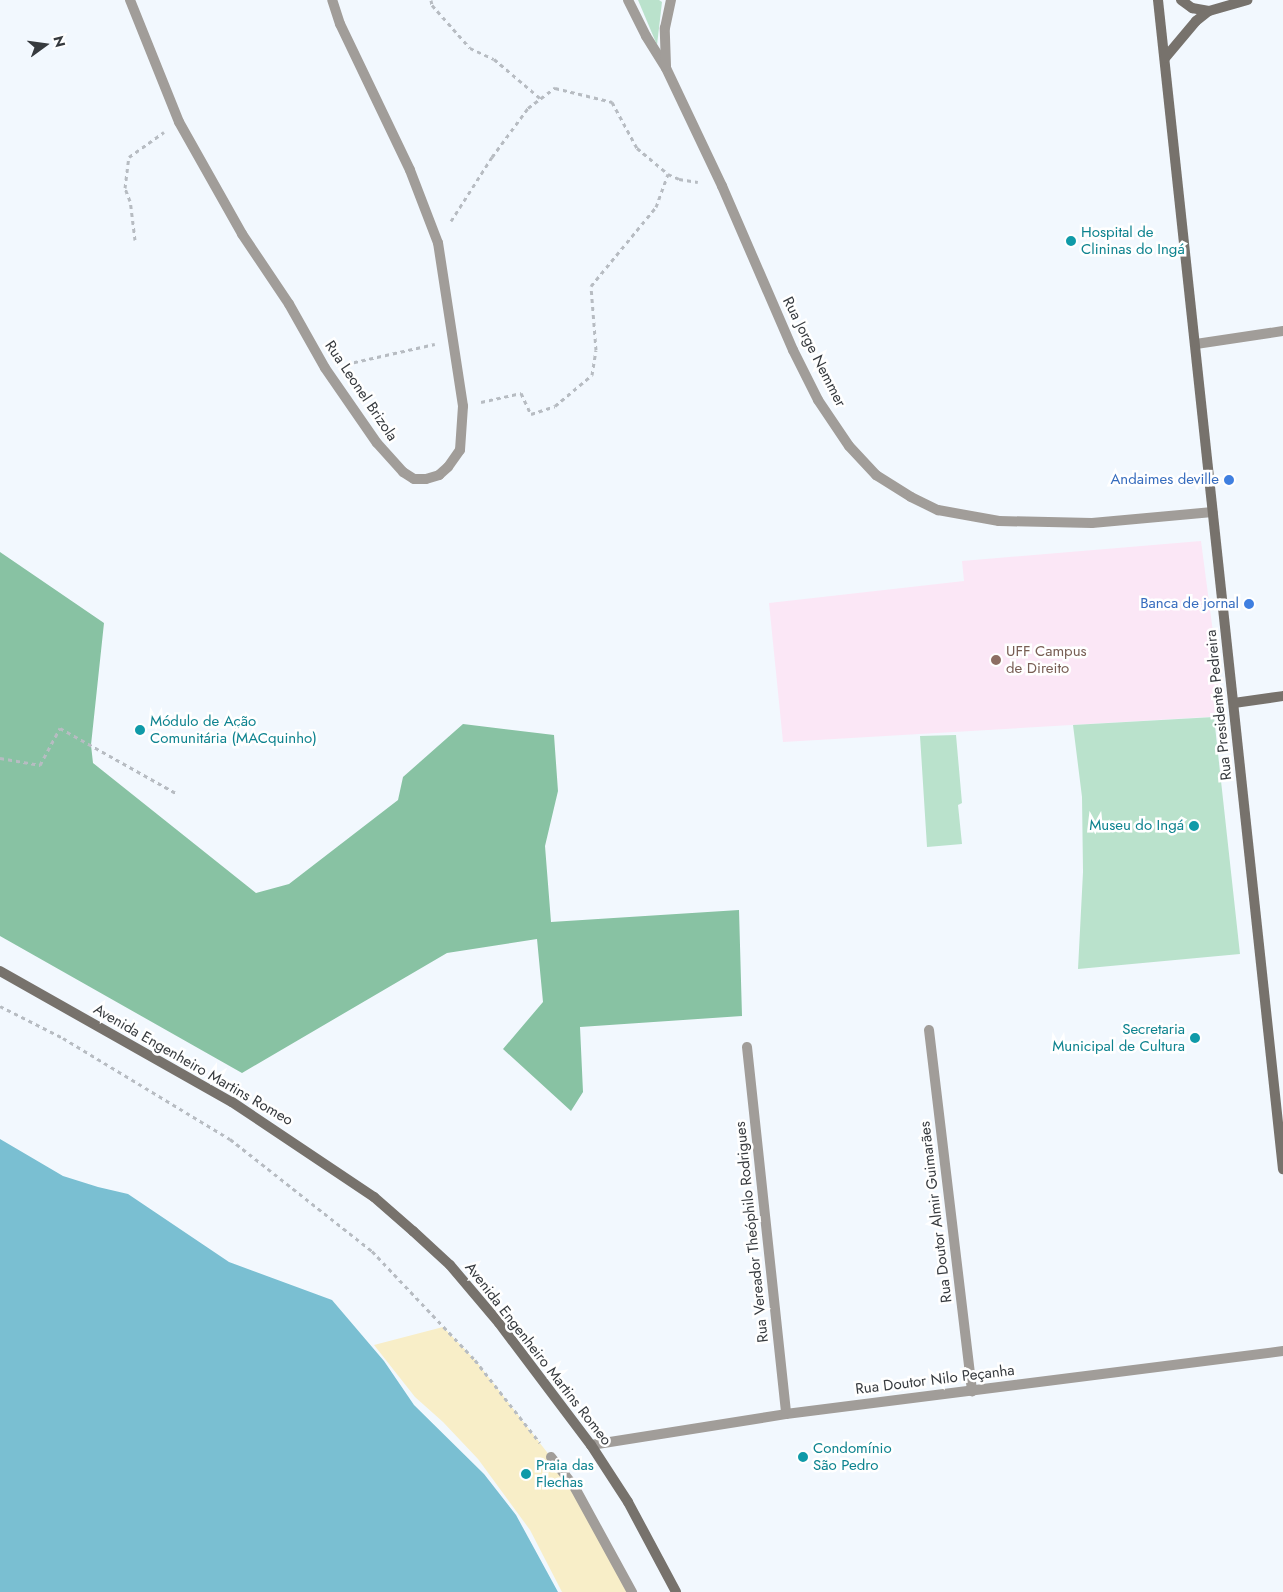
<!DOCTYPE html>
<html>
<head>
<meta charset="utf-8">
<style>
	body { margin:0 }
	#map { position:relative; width:1283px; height:1592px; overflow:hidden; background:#f2f8fe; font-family:Jost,sans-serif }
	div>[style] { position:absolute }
	.education>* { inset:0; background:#fbe7f6 }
	.green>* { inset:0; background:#bae2cc }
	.forest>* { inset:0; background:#88c2a3 }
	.sand>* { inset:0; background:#f8eec8 }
	.water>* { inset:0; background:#7abfd2 }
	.path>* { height:3px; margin-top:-1.5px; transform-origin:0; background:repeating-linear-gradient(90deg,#b7bcc2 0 4px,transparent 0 8px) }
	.street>* { height:10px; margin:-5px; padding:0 5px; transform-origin:5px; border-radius:5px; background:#a19d99 }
	.secondary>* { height:10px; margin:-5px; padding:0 5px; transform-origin:5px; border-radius:5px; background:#77726c }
	.dots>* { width:14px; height:14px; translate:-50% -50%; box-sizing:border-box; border:2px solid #fff; border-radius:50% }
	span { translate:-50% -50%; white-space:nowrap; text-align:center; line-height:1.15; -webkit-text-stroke:5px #fff; paint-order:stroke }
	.culture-label { font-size:15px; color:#0d838f }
	.left { translate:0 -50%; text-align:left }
	.right { translate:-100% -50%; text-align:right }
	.street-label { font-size:15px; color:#363a3e }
	.shop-label { font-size:15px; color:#366cbe }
	.education-label { font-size:15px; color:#785e54 }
	.north { position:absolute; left:20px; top:20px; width:50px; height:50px; -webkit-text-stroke:4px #fff; paint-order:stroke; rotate:76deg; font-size:14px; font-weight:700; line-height:20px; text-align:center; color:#363a3e }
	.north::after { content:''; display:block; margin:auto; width:18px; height:22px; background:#363a3e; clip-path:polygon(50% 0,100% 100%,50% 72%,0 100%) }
</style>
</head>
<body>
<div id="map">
	<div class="education">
		<div style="clip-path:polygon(1201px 541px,1224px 716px,783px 742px,769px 603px,964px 581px,962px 561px)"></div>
	</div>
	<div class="green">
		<div style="clip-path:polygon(638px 0,659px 0,662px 2px,657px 45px)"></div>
		<div style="clip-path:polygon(1214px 717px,1240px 954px,1078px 969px,1083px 872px,1082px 797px,1073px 725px)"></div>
		<div style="clip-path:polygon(956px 735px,962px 803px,958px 805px,962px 844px,927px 847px,920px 736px)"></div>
	</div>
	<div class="forest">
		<div style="clip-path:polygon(0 552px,104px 623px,91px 745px,93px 763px,256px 893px,289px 884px,398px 800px,403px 777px,463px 724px,554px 735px,558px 791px,545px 846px,551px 922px,739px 910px,742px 1016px,580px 1027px,583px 1092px,571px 1111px,503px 1049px,543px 1002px,537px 939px,447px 953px,242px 1073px,0 936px)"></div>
	</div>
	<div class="sand">
		<div style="clip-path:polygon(443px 1327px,475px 1360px,575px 1488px,628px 1592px,562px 1592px,530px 1530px,478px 1459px,443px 1422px,415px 1397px,374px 1345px)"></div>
	</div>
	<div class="water">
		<div style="clip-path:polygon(0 1139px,63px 1176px,98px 1187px,128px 1194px,229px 1262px,332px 1300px,384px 1361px,414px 1405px,484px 1474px,516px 1515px,558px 1592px,0 1592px)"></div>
	</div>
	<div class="path">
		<div style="left:431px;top:0;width:5px;rotate:79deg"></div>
		<div style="left:432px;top:5px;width:57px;rotate:48.5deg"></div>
		<div style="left:470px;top:48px;width:26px;rotate:25deg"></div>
		<div style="left:494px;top:59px;width:60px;rotate:40.3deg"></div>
		<div style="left:451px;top:221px;width:76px;rotate:-57.4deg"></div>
		<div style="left:492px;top:157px;width:61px;rotate:-53.7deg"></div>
		<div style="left:528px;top:108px;width:34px;rotate:-37deg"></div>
		<div style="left:555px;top:88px;width:59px;rotate:13.8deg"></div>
		<div style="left:612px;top:102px;width:52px;rotate:61.5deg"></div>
		<div style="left:637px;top:148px;width:40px;rotate:40deg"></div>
		<div style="left:668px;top:174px;width:12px;rotate:24deg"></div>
		<div style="left:679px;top:179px;width:19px;rotate:9deg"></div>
		<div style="left:135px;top:240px;width:39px;rotate:-97deg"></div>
		<div style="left:130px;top:201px;width:14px;rotate:-111deg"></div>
		<div style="left:125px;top:188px;width:31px;rotate:-83deg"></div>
		<div style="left:129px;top:157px;width:43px;rotate:-35.5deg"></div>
		<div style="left:346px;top:364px;width:91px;rotate:-12.7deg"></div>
		<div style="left:481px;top:402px;width:41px;rotate:-12.7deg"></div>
		<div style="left:521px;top:393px;width:23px;rotate:65deg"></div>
		<div style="left:531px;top:414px;width:25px;rotate:-18deg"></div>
		<div style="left:555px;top:406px;width:48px;rotate:-40deg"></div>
		<div style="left:592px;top:375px;width:25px;rotate:-81deg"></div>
		<div style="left:596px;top:350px;width:64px;rotate:-94.5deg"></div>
		<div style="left:591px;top:286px;width:102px;rotate:-50.6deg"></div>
		<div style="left:656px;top:207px;width:35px;rotate:-70deg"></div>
		<div style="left:0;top:758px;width:41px;rotate:9.9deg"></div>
		<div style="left:40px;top:765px;width:42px;rotate:-61.6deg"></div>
		<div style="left:60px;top:728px;width:133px;rotate:29.3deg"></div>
		<div style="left:0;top:1006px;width:71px;rotate:26.9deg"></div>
		<div style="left:63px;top:1038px;width:195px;rotate:31.2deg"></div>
		<div style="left:230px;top:1139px;width:181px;rotate:38.3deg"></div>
		<div style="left:372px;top:1251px;width:150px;rotate:46.6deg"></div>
		<div style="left:475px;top:1360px;width:105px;rotate:51.9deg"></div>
	</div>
	<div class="street">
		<div style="left:130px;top:0;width:131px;rotate:68.1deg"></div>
		<div style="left:179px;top:122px;width:129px;rotate:60.6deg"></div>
		<div style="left:242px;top:234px;width:84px;rotate:56.1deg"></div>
		<div style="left:289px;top:304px;width:73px;rotate:60.6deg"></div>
		<div style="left:325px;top:368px;width:91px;rotate:55.3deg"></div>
		<div style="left:377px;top:443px;width:39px;rotate:48deg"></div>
		<div style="left:403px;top:472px;width:13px;rotate:32deg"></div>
		<div style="left:414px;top:479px;width:12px"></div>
		<div style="left:426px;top:479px;width:14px;rotate:-17deg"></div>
		<div style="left:439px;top:475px;width:12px;rotate:-42deg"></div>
		<div style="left:448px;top:467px;width:21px;rotate:-55deg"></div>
		<div style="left:460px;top:450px;width:44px;rotate:-86.1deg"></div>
		<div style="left:463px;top:406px;width:165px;rotate:-98.7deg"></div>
		<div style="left:438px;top:243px;width:78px;rotate:-111deg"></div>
		<div style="left:410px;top:170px;width:162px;rotate:-115.6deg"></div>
		<div style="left:340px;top:24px;width:25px;rotate:-108deg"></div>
		<div style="left:628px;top:0;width:40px;rotate:63.4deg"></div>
		<div style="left:646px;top:36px;width:38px;rotate:58deg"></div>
		<div style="left:666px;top:68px;width:131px;rotate:64.6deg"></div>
		<div style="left:722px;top:186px;width:179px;rotate:66.6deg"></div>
		<div style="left:793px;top:350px;width:56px;rotate:63.4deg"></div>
		<div style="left:818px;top:400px;width:55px;rotate:56deg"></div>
		<div style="left:849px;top:446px;width:40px;rotate:47deg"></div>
		<div style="left:876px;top:475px;width:41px;rotate:32.2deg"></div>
		<div style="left:911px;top:497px;width:30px;rotate:26deg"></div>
		<div style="left:938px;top:510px;width:62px;rotate:10.2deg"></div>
		<div style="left:999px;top:521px;width:93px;rotate:1.2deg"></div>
		<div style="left:1092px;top:523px;width:121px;rotate:-5.2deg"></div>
		<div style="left:666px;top:66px;width:38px;rotate:-92deg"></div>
		<div style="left:665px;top:28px;width:29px;rotate:-78deg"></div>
		<div style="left:1196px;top:344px;width:88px;rotate:-8.5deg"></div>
		<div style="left:929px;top:1030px;width:364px;rotate:83.2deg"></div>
		<div style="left:747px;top:1047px;width:369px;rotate:83.9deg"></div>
		<div style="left:591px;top:1445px;width:197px;rotate:-9deg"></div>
		<div style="left:786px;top:1414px;width:501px;rotate:-7.22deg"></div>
		<div style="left:551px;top:1457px;width:39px;rotate:52deg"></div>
		<div style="left:575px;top:1488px;width:119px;rotate:61.3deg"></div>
	</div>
	<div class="secondary">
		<div style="left:1158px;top:0;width:1176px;rotate:83.9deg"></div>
		<div style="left:1181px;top:0;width:14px;rotate:36deg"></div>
		<div style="left:1192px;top:8px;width:17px;rotate:10deg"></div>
		<div style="left:1165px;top:58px;width:48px;rotate:-50deg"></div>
		<div style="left:1196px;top:21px;width:16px;rotate:-38deg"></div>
		<div style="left:1209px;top:11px;width:40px;rotate:-16deg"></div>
		<div style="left:1234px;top:703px;width:49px;rotate:-8.1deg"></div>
		<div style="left:0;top:971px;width:266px;rotate:29.5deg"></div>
		<div style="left:232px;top:1102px;width:171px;rotate:33.8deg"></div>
		<div style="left:374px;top:1197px;width:52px;rotate:41.1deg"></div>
		<div style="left:413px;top:1231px;width:50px;rotate:42.6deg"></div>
		<div style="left:450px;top:1265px;width:76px;rotate:49.8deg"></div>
		<div style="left:499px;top:1323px;width:153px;rotate:53deg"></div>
		<div style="left:591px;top:1445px;width:68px;rotate:57deg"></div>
		<div style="left:628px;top:1502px;width:102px;rotate:61.9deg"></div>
	</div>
	<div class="dots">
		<div style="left:1071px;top:241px;background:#0f9aa8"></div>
		<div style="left:1229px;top:480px;background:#3f7fe0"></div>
		<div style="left:1249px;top:604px;background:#3f7fe0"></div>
		<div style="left:996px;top:660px;background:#8d6e63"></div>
		<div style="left:140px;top:730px;background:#0f9aa8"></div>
		<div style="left:1194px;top:826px;background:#0f9aa8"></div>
		<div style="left:1195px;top:1038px;background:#0f9aa8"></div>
		<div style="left:803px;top:1457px;background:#0f9aa8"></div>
		<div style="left:526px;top:1474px;background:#0f9aa8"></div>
	</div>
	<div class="culture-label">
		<span class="left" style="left:1081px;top:241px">Hospital de<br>Clininas do Ingá</span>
		<span class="left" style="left:150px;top:730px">Módulo de Ação<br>Comunitária (MACquinho)</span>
		<span class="right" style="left:1184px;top:826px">Museu do Ingá</span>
		<span class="right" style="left:1185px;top:1038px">Secretaria<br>Municipal de Cultura</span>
		<span class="left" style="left:813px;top:1457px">Condomínio<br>São Pedro</span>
		<span class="left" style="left:536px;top:1474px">Praia das<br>Flechas</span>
	</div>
	<div class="street-label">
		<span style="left:814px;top:352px;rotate:63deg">Rua Jorge Nemmer</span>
		<span style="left:361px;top:391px;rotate:56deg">Rua Leonel Brizola</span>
		<span style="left:1219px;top:705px;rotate:-96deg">Rua Presidente Pedreira</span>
		<span style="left:193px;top:1065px;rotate:30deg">Avenida Engenheiro Martins Romeo</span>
		<span style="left:936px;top:1212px;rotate:-97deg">Rua Doutor Almir Guimarães</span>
		<span style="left:752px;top:1232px;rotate:-96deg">Rua Vereador Theóphilo Rodrigues</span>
		<span style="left:538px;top:1354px;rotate:52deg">Avenida Engenheiro Martins Romeo</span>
		<span style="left:935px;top:1380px;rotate:-7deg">Rua Doutor Nilo Peçanha</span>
	</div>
	<div class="shop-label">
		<span class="right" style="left:1219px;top:480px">Andaimes deville</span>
		<span class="right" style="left:1239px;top:604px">Banca de jornal</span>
	</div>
	<div class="education-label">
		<span class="left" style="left:1006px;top:660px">UFF Campus<br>de Direito</span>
	</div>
	<div class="north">N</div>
</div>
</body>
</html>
